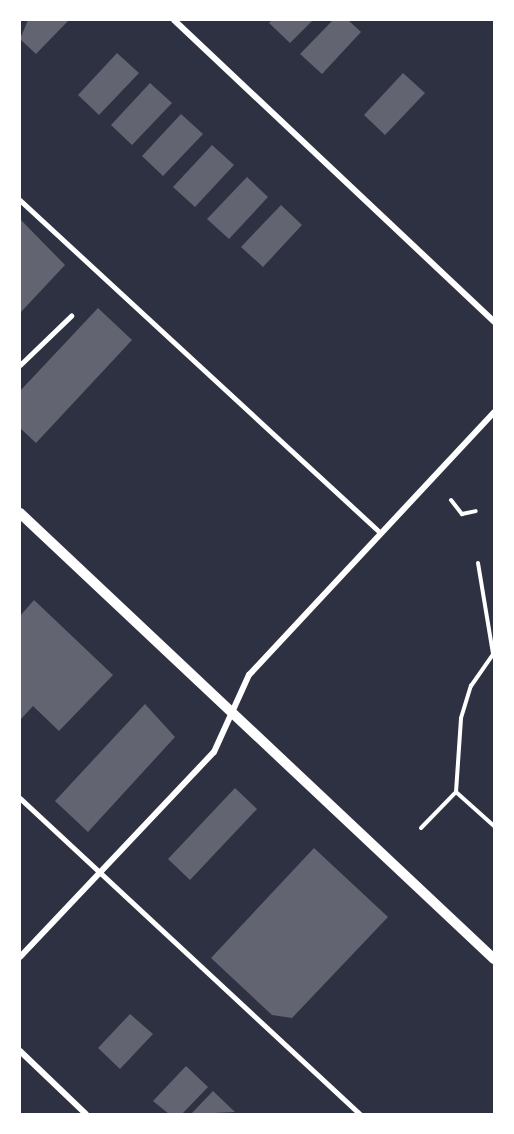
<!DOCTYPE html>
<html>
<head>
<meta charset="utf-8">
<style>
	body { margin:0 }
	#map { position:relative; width:514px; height:1134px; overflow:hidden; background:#2d3142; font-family:"Roboto Serif",serif }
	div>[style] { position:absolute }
	.building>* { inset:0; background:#626471 }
	.path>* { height:4px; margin:-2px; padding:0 2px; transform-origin:2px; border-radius:2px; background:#fff }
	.service>* { height:4.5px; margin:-2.25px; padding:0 2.25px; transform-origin:2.25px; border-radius:2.25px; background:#fff }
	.minor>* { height:6px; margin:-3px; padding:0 3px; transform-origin:3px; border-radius:3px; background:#fff }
	.tertiary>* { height:10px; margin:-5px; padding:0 5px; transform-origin:5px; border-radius:5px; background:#fff }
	span { translate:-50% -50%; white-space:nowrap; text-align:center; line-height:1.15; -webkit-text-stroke:4.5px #fff; paint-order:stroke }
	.frame { position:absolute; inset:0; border:21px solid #fff; pointer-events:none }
</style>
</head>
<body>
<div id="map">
	<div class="building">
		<div style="clip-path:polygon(28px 20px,69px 20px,36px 54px,20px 39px)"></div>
		<div style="clip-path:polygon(272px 20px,313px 20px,290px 43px,269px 23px)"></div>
		<div style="clip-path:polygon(333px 20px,348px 20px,361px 32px,322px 74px,300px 54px)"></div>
		<div style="clip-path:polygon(117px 53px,139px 73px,99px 115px,78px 95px)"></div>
		<div style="clip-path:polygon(403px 73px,425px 93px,385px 135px,364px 115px)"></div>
		<div style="clip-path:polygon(150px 83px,172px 103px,132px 145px,111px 125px)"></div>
		<div style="clip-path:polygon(181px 114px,203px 134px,163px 176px,142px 156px)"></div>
		<div style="clip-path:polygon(212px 145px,234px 165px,195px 207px,173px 187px)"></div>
		<div style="clip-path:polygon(247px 177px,268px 197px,229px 239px,207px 219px)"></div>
		<div style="clip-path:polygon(281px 205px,302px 225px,263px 267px,241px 247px)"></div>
		<div style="clip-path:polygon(20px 219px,65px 265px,20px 313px)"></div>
		<div style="clip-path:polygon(98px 308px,132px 340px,36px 443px,20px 428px,20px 391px)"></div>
		<div style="clip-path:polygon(34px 600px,113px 675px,59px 731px,33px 706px,20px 720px,20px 616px)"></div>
		<div style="clip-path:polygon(145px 704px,175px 737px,88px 832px,55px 801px)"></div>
		<div style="clip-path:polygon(235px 788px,257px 809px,190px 880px,168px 859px)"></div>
		<div style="clip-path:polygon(314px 848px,388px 917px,292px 1018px,272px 1015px,211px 958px)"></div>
		<div style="clip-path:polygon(130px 1014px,153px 1034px,120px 1069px,98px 1048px)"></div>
		<div style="clip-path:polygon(186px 1066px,208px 1087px,182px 1114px,169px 1114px,153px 1101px)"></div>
		<div style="clip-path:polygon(213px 1091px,235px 1112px,191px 1114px)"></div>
	</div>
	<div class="path">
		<div style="left:451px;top:500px;width:18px;rotate:52deg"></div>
		<div style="left:462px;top:514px;width:14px;rotate:-12deg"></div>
		<div style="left:478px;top:563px;width:92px;rotate:80.6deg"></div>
		<div style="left:456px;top:792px;width:51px;rotate:41.8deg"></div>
		<div style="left:421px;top:828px;width:50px;rotate:-45.8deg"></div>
		<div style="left:456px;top:792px;width:74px;rotate:-86.1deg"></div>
		<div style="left:461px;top:718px;width:34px;rotate:-73deg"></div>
		<div style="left:471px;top:686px;width:40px;rotate:-55.1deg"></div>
	</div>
	<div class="service">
		<div style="left:20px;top:200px;width:491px;rotate:42.7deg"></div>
		<div style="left:20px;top:365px;width:71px;rotate:-43.9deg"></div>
		<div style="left:20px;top:798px;width:464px;rotate:42.9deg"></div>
	</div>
	<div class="minor">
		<div style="left:174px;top:20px;width:440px;rotate:43.3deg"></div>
		<div style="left:20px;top:957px;width:282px;rotate:-46.6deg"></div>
		<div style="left:214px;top:752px;width:85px;rotate:-65.6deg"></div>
		<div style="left:249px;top:675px;width:359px;rotate:-47deg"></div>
		<div style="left:20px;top:1051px;width:91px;rotate:43.7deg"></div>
	</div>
	<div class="tertiary">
		<div style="left:20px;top:513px;width:651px;rotate:43.26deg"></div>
	</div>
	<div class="frame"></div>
</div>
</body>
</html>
